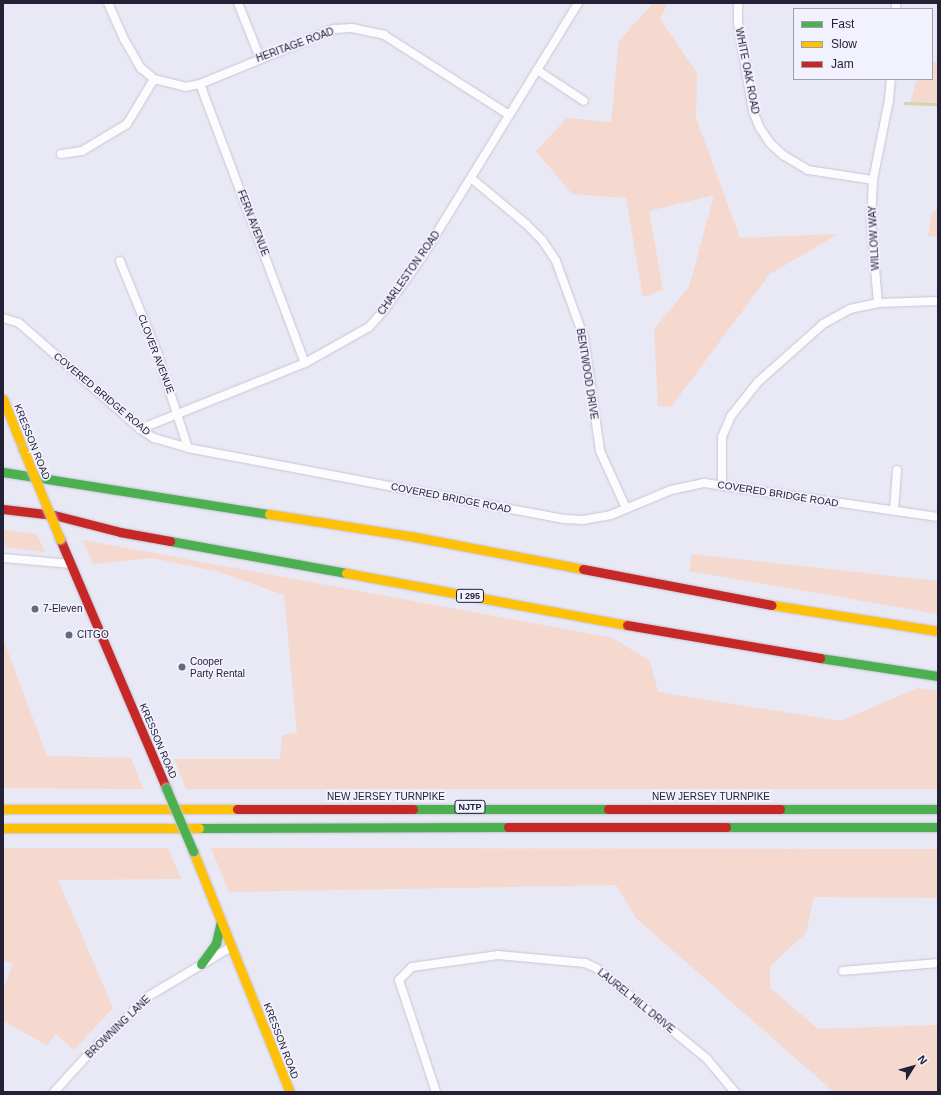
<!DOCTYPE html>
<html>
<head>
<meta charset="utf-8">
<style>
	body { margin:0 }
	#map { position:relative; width:941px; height:1095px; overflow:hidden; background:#e9e8f5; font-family:Helvetica,sans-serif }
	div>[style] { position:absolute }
	.green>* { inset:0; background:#f5d8ce }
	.stream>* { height:2.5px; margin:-1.25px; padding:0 1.25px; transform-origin:1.25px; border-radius:1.25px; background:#d3d4ab }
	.roads { filter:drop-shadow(0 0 1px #c6c5d5) drop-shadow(0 0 1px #c6c5d5) }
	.street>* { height:8px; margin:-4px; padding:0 4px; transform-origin:4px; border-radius:4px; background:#fcfcfe }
	.fast>* { height:9px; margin:-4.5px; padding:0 4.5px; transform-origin:4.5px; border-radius:4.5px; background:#4caf50 }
	.slow>* { height:9px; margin:-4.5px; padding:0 4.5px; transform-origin:4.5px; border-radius:4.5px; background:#ffc107 }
	.jam>* { height:9px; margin:-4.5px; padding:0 4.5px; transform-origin:4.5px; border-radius:4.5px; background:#c62828 }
	.bridges { filter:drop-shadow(0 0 1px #c6c5d5) drop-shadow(0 0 1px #c6c5d5) }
	.fast-bridge>* { height:9px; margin:-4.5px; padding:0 4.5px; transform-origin:4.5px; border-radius:4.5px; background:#4caf50 }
	.slow-bridge>* { height:9px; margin:-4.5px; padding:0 4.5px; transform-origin:4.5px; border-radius:4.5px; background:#ffc107 }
	.dots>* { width:11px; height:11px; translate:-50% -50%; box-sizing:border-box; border:2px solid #f2f1fe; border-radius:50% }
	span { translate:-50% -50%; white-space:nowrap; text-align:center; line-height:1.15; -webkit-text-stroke:3.5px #f2f1fe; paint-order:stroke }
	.shield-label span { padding:1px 3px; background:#f2f1fe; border:1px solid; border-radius:3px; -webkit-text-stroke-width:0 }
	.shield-label { font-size:9px; color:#242137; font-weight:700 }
	.street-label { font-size:10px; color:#242137 }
	.poi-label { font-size:10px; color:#242137 }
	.left { translate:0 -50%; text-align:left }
	.frame { position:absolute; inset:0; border:4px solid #242137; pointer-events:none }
	.legend { position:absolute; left:793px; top:8px; width:140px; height:72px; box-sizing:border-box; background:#f2f1fe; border:1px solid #a09eae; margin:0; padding:5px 7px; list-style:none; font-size:12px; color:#242137 }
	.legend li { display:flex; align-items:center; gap:8px; height:20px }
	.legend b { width:20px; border:1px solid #a09eae }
	.north { position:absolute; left:893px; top:1047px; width:40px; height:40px; -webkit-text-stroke:3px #f2f1fe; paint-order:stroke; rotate:53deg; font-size:11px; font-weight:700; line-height:16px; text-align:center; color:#242137 }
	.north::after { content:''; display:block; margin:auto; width:14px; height:18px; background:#242137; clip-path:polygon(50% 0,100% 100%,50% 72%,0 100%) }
</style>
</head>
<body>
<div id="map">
	<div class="green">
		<div style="clip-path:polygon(653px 3px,668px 3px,660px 19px,697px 73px,696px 118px,740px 238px,838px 234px,770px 274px,671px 407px,658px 406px,654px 329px,689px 287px,714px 195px,649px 211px,663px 290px,643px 297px,626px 198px,572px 194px,536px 151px,567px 118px,611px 122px,619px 41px)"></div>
		<div style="clip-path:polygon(938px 61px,938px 106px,910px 103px,917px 79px,932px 79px,932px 63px)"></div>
		<div style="clip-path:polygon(938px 209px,938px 237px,928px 236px,932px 212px)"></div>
		<div style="clip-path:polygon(3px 530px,37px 534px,45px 552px,3px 547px)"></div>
		<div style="clip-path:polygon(83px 540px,613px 638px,650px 661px,658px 692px,840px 721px,918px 688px,938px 691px,938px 789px,186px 789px,174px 759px,280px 759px,282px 735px,297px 733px,284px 595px,216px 571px,152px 558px,93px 564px)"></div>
		<div style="clip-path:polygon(692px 554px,938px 581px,938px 614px,689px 571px)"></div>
		<div style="clip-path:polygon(3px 639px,47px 756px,131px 758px,143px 789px,3px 788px)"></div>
		<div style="clip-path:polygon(3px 848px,168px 848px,181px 879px,58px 880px,113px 1008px,74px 1050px,56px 1034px,47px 1045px,3px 1021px,3px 990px,13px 964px,3px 960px)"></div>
		<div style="clip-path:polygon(211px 848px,938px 849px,938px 898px,814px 897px,806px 933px,770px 966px,770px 988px,818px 1029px,938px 1025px,938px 1092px,834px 1092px,636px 918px,616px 885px,229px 892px)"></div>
	</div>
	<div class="stream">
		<div style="left:905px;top:103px;width:33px;rotate:2deg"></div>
	</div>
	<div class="roads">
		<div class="street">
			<div style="left:108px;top:3px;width:39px;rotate:66deg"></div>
			<div style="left:124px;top:39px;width:34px;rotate:60deg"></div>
			<div style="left:141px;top:68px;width:17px;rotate:40deg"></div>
			<div style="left:154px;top:79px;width:32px;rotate:14deg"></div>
			<div style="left:185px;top:87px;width:15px;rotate:-11deg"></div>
			<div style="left:200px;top:84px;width:145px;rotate:-22.3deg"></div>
			<div style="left:334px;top:29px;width:18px;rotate:-3deg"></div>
			<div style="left:352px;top:28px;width:33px;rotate:12deg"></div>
			<div style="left:384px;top:35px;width:148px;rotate:32.6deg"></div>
			<div style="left:238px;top:3px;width:59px;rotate:68.2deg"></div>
			<div style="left:738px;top:3px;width:20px;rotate:90deg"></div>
			<div style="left:738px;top:23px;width:89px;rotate:80.3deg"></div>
			<div style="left:753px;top:111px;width:18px;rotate:68deg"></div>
			<div style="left:760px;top:128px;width:18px;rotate:56deg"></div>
			<div style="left:770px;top:143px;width:18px;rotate:43deg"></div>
			<div style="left:783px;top:155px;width:29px;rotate:31deg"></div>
			<div style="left:808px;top:170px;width:66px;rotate:8.7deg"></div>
			<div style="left:896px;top:9px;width:6px;rotate:-90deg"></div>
			<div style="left:537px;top:70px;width:56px;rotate:33.4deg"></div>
			<div style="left:200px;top:84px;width:298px;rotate:69.4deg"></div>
			<div style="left:61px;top:154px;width:21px;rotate:-8deg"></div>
			<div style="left:82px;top:151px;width:52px;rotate:-31deg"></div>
			<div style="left:127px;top:124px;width:52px;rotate:-59deg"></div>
			<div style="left:471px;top:178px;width:72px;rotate:39.9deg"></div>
			<div style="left:526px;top:224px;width:23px;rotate:45deg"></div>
			<div style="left:542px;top:240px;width:25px;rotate:56deg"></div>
			<div style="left:556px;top:261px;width:82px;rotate:70deg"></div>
			<div style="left:584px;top:338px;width:114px;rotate:81.9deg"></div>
			<div style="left:600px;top:451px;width:63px;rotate:65.5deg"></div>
			<div style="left:120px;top:261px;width:98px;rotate:67.9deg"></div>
			<div style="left:157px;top:352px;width:101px;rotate:72.1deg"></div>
			<div style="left:878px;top:303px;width:82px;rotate:-94.9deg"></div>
			<div style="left:871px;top:221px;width:41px;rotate:-87.2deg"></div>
			<div style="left:873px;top:180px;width:82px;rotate:-78.7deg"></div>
			<div style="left:889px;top:100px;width:21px;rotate:-85deg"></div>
			<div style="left:3px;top:318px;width:17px;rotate:17deg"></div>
			<div style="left:19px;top:323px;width:161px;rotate:41.2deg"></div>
			<div style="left:140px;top:429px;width:17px;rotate:33deg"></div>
			<div style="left:154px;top:438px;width:35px;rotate:16deg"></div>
			<div style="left:188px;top:448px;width:384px;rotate:10.7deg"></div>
			<div style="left:565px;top:519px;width:18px;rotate:3deg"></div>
			<div style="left:583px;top:520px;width:28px;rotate:-10deg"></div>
			<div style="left:611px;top:515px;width:65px;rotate:-22.6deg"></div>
			<div style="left:671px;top:490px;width:34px;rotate:-12deg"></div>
			<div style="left:704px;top:483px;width:236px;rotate:8.3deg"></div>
			<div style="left:140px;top:429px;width:178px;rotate:-21.8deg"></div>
			<div style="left:305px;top:363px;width:73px;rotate:-29.4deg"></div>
			<div style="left:369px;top:327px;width:24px;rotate:-48deg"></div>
			<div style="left:385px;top:309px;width:64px;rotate:-54.6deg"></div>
			<div style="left:422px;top:257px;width:298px;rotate:-58.4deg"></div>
			<div style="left:722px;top:484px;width:47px;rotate:-90deg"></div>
			<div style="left:722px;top:437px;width:23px;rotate:-67deg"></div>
			<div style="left:731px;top:416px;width:43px;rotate:-51.5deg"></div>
			<div style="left:758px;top:382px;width:87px;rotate:-41.7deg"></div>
			<div style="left:823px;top:324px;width:31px;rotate:-29deg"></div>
			<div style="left:850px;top:309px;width:29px;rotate:-12deg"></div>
			<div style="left:878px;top:303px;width:60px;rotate:-1.9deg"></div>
			<div style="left:894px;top:511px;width:41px;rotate:-85.8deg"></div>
			<div style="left:3px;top:558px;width:68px;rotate:5deg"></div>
			<div style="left:843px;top:971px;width:95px;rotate:-4.8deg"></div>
			<div style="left:54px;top:1092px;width:59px;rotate:-47.7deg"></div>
			<div style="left:94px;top:1048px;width:76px;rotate:-43.4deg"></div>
			<div style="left:149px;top:996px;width:96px;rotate:-30.9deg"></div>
			<div style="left:436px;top:1092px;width:118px;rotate:-108.3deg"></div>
			<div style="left:399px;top:980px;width:18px;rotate:-45deg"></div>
			<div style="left:412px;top:967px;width:87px;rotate:-7.9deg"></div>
			<div style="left:498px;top:955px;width:87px;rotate:5.3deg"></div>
			<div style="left:585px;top:963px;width:12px;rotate:24deg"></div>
			<div style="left:596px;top:968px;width:144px;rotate:39.3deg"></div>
			<div style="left:707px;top:1059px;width:43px;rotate:49.7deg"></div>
		</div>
		<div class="fast">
			<div style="left:3px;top:472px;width:269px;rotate:9deg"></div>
			<div style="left:170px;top:541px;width:179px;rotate:10.3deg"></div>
			<div style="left:820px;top:658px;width:119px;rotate:8.7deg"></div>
			<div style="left:413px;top:809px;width:195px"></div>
			<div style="left:780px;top:809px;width:158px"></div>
			<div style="left:726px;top:827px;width:212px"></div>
			<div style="left:199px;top:828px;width:309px;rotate:-0.2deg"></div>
			<div style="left:201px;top:964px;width:26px;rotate:-54deg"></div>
			<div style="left:216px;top:943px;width:22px;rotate:-77deg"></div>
		</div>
		<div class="slow">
			<div style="left:3px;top:399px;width:54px;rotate:68.2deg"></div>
			<div style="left:269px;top:514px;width:143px;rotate:8.9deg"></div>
			<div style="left:410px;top:536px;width:176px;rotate:10.8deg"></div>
			<div style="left:346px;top:573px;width:286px;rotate:10.5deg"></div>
			<div style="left:772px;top:605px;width:168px;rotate:8.9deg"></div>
			<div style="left:3px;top:809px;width:234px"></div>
			<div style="left:3px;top:828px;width:196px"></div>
			<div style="left:193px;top:851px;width:260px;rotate:68.1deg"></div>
		</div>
		<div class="jam">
			<div style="left:3px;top:509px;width:51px;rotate:6.7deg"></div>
			<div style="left:54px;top:515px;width:68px;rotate:14.4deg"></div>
			<div style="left:120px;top:532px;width:51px;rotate:10.2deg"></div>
			<div style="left:60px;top:539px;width:271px;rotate:66.9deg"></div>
			<div style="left:583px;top:569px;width:192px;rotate:10.8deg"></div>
			<div style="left:627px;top:625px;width:196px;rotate:9.7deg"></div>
			<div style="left:237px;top:809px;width:176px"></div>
			<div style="left:608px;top:809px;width:172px"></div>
			<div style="left:508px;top:827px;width:218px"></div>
		</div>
	</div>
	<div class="bridges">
		<div class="fast-bridge">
			<div style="left:166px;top:788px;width:69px;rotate:66.8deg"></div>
		</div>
		<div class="slow-bridge">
			<div style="left:23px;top:449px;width:97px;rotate:67.7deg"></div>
		</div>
	</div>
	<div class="dots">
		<div style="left:35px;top:609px;background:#69677a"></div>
		<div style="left:69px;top:635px;background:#69677a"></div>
		<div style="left:182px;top:667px;background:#69677a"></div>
	</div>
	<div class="shield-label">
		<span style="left:470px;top:596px">I 295</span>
		<span style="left:470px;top:807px">NJTP</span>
	</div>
	<div class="street-label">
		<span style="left:295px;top:45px;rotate:-20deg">HERITAGE ROAD</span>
		<span style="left:747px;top:71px;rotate:79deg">WHITE OAK ROAD</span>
		<span style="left:253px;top:223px;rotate:69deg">FERN AVENUE</span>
		<span style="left:874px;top:238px;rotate:-93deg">WILLOW WAY</span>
		<span style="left:409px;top:273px;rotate:-55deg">CHARLESTON ROAD</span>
		<span style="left:156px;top:354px;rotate:69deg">CLOVER AVENUE</span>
		<span style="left:587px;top:374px;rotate:81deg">BENTWOOD DRIVE</span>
		<span style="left:102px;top:394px;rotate:40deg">COVERED BRIDGE ROAD</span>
		<span style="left:32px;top:442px;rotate:68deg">KRESSON ROAD</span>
		<span style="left:778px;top:494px;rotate:9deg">COVERED BRIDGE ROAD</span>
		<span style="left:451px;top:498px;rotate:11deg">COVERED BRIDGE ROAD</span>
		<span style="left:158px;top:741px;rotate:67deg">KRESSON ROAD</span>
		<span style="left:386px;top:797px">NEW JERSEY TURNPIKE</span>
		<span style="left:711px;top:797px">NEW JERSEY TURNPIKE</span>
		<span style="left:636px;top:1001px;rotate:39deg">LAUREL HILL DRIVE</span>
		<span style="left:118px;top:1027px;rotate:-44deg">BROWNING LANE</span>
		<span style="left:281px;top:1041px;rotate:69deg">KRESSON ROAD</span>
	</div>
	<div class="poi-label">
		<span class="left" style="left:43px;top:609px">7-Eleven</span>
		<span class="left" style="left:77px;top:635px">CITGO</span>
		<span class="left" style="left:190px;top:667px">Cooper<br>Party Rental</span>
	</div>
	<div class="frame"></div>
	<ul class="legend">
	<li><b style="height:5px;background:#4caf50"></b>Fast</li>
	<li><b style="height:5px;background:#ffc107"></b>Slow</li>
	<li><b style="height:5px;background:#c62828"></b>Jam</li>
	</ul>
	<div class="north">N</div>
</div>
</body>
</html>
